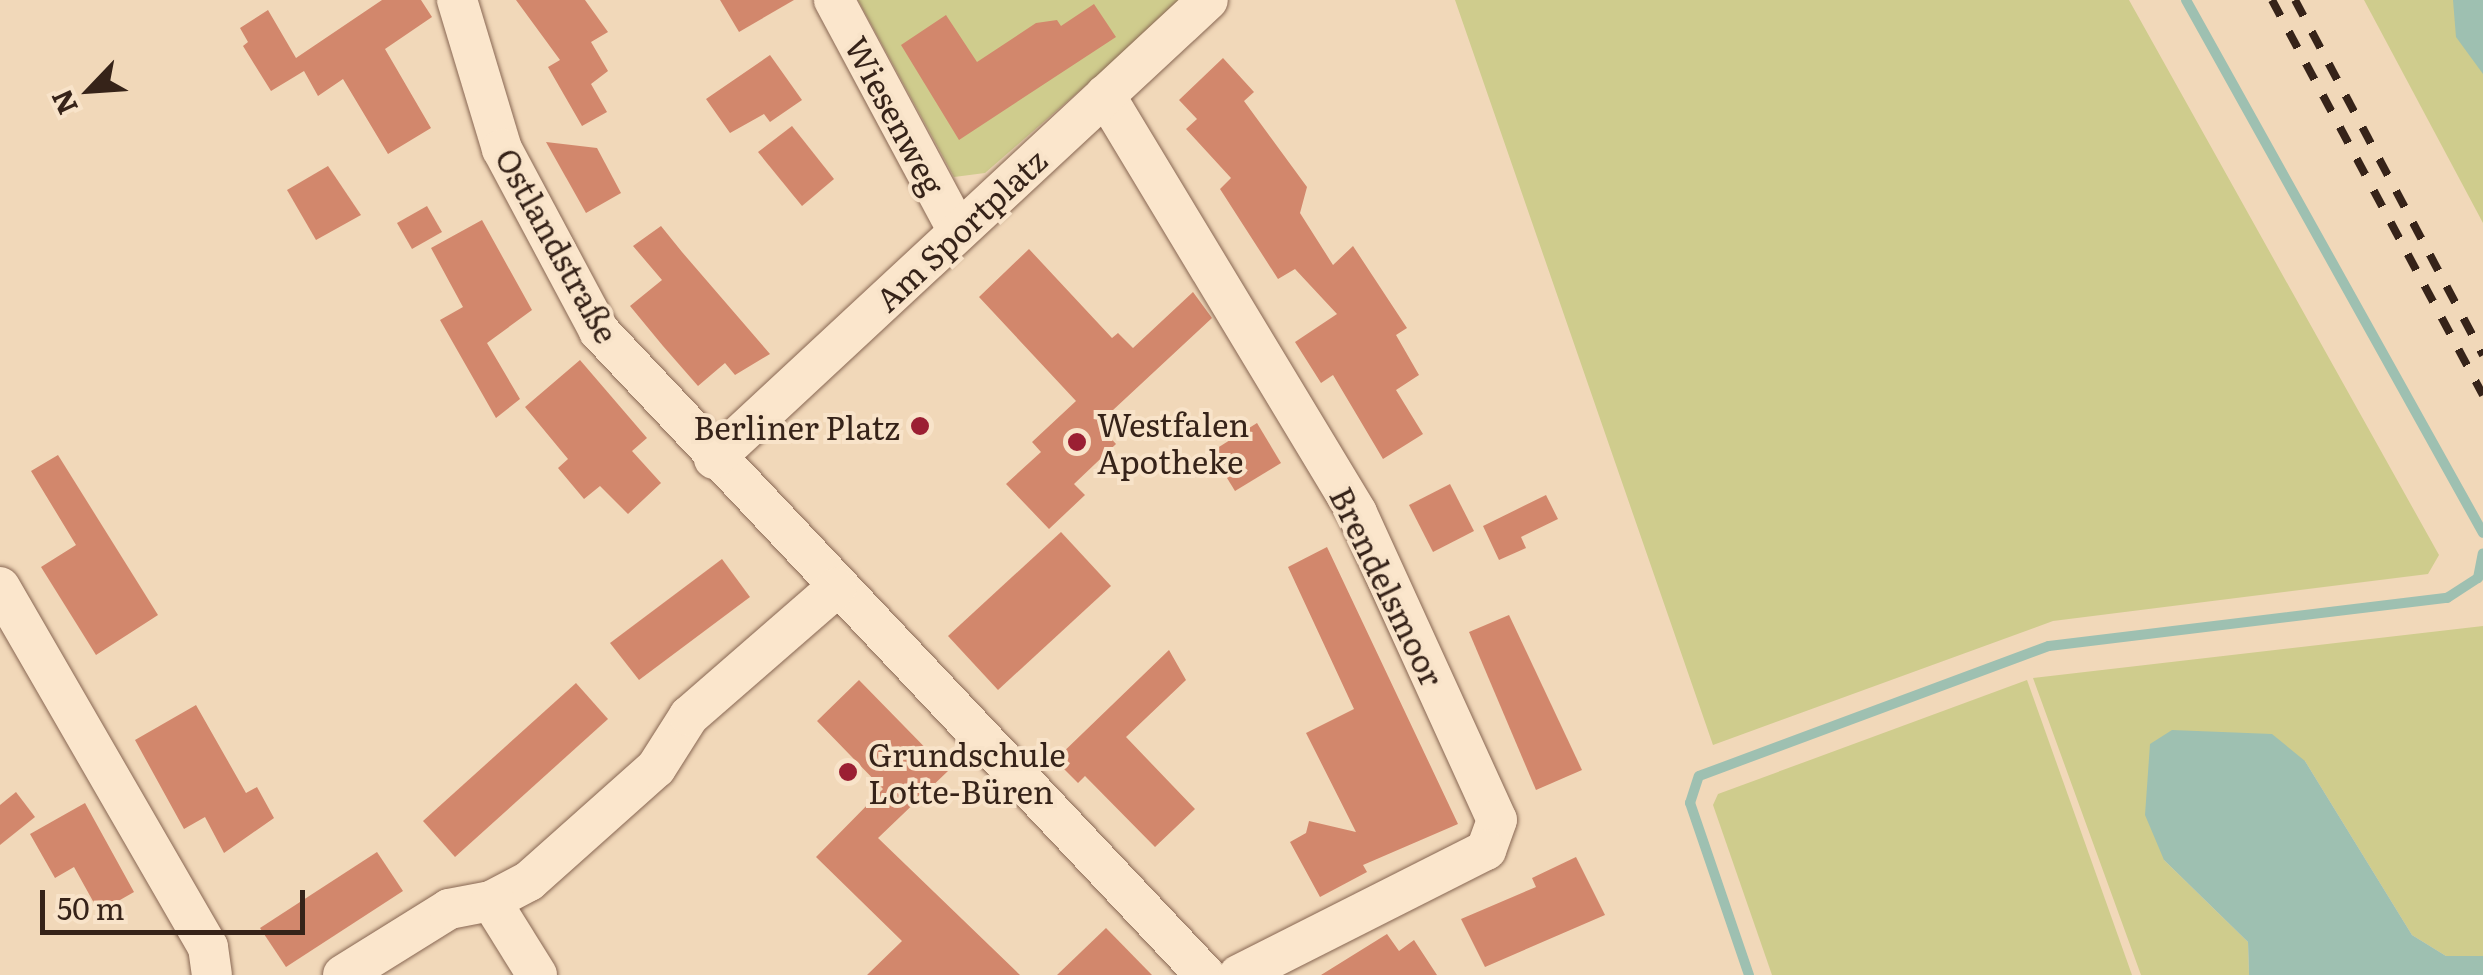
<!DOCTYPE html>
<html>
<head>
<meta charset="utf-8">
<style>
	body { margin:0 }
	#map { position:relative; width:2483px; height:975px; overflow:hidden; background:#f1d8b9; font-family:Literata,serif }
	div>[style] { position:absolute }
	.green>* { inset:0; background:#cfcc8d }
	.water>* { inset:0; background:#9ec0b1 }
	.stream>* { height:10px; margin:-5px; padding:0 5px; transform-origin:5px; border-radius:5px; background:#9ec0b1 }
	.building>* { inset:0; background:#d2876c }
	.roads { filter:drop-shadow(0 0 2px #886753) drop-shadow(0 0 2px #886753) }
	.minor>* { height:40px; margin:-20px; padding:0 20px; transform-origin:20px; border-radius:20px; background:#fbe6cc }
	.rail>* { height:8px; margin-top:-4px; transform-origin:0; background:repeating-linear-gradient(90deg,#362319 0 18px,transparent 0 36px) }
	.dots>* { width:28px; height:28px; translate:-50% -50%; box-sizing:border-box; border:5px solid #f8e3c9; border-radius:50% }
	span { translate:-50% -50%; white-space:nowrap; text-align:center; line-height:1.15; -webkit-text-stroke:8px #f8e3c9; paint-order:stroke }
	.street-label { font-size:32px; color:#362319 }
	.poi-label { font-size:32px; color:#362319 }
	.left { translate:0 -50%; text-align:left }
	.right { translate:-100% -50%; text-align:right }
	.north { position:absolute; left:40px; top:40px; width:100px; height:100px; -webkit-text-stroke:8px #f8e3c9; paint-order:stroke; rotate:245deg; font-size:28px; font-weight:700; line-height:40px; text-align:center; color:#362319 }
	.north::after { content:''; display:block; margin:auto; width:35px; height:45px; background:#362319; clip-path:polygon(50% 0,100% 100%,50% 72%,0 100%) }
	.scale { position:absolute; left:40px; top:890px; width:265px; height:45px; box-sizing:border-box; border:5px solid #362319; border-top:0; padding-left:12px; font-size:30px; line-height:35px; white-space:nowrap; color:#362319; -webkit-text-stroke:8px #f8e3c9; paint-order:stroke }
</style>
</head>
<body>
<div id="map">
	<div class="green">
		<div style="clip-path:polygon(858px 0,1184px 0,985px 173px,954px 177px)"></div>
		<div style="clip-path:polygon(1455px 0,2129px 0,2439px 555px,2428px 574px,2053px 621px,1713px 745px)"></div>
		<div style="clip-path:polygon(2364px 0,2483px 0,2483px 223px)"></div>
		<div style="clip-path:polygon(2483px 626px,2483px 956px,2446px 956px,2412px 935px,2305px 761px,2164px 860px,2248px 942px,2249px 975px,2141px 975px,2033px 678px)"></div>
		<div style="clip-path:polygon(2027px 680px,2132px 975px,1772px 975px,1713px 805px,1718px 794px)"></div>
	</div>
	<div class="water">
		<div style="clip-path:polygon(2453px 0,2483px 0,2483px 74px,2456px 37px)"></div>
		<div style="clip-path:polygon(2172px 730px,2272px 734px,2305px 761px,2412px 935px,2446px 956px,2483px 956px,2483px 975px,2249px 975px,2248px 942px,2164px 860px,2145px 815px,2150px 744px)"></div>
	</div>
	<div class="stream">
		<div style="left:2186px;top:0;width:610px;rotate:60.87deg"></div>
		<div style="left:1749px;top:975px;width:182px;rotate:-108.9deg"></div>
		<div style="left:1690px;top:803px;width:28px;rotate:-72deg"></div>
		<div style="left:1699px;top:776px;width:373px;rotate:-20.4deg"></div>
		<div style="left:2049px;top:646px;width:401px;rotate:-6.9deg"></div>
		<div style="left:2447px;top:598px;width:37px;rotate:-33deg"></div>
		<div style="left:2478px;top:578px;width:25px;rotate:-79deg"></div>
	</div>
	<div class="building">
		<div style="clip-path:polygon(382px 0,421px 0,432px 17px,385px 49px,431px 128px,388px 154px,343px 79px,318px 96px,304px 71px,271px 91px,243px 46px,248px 42px,240px 28px,268px 10px,296px 58px)"></div>
		<div style="clip-path:polygon(516px 0,585px 0,608px 32px,591px 42px,608px 71px,591px 84px,607px 112px,582px 126px,548px 67px,560px 60px)"></div>
		<div style="clip-path:polygon(720px 0,794px 0,739px 32px)"></div>
		<div style="clip-path:polygon(1094px 4px,1116px 37px,959px 140px,901px 45px,946px 15px,977px 62px,1036px 23px,1057px 20px,1061px 26px)"></div>
		<div style="clip-path:polygon(770px 55px,802px 100px,770px 122px,764px 114px,730px 133px,706px 99px)"></div>
		<div style="clip-path:polygon(1223px 58px,1254px 92px,1244px 101px,1307px 187px,1300px 213px,1333px 265px,1353px 246px,1407px 328px,1396px 335px,1419px 375px,1396px 390px,1423px 434px,1383px 459px,1333px 375px,1321px 383px,1295px 342px,1337px 314px,1295px 269px,1278px 279px,1220px 189px,1231px 178px,1186px 129px,1197px 119px,1179px 100px)"></div>
		<div style="clip-path:polygon(792px 126px,834px 179px,802px 206px,758px 152px)"></div>
		<div style="clip-path:polygon(546px 142px,597px 148px,621px 193px,586px 213px)"></div>
		<div style="clip-path:polygon(328px 166px,361px 215px,316px 240px,287px 190px)"></div>
		<div style="clip-path:polygon(427px 206px,442px 232px,412px 249px,397px 223px)"></div>
		<div style="clip-path:polygon(482px 220px,532px 310px,487px 343px,520px 399px,496px 418px,440px 320px,463px 307px,431px 248px)"></div>
		<div style="clip-path:polygon(661px 226px,682px 252px,770px 354px,735px 375px,725px 363px,698px 386px,663px 346px,630px 306px,662px 280px,633px 246px)"></div>
		<div style="clip-path:polygon(1029px 249px,1112px 338px,1118px 333px,1133px 348px,1193px 292px,1212px 318px,1098px 424px,1116px 444px,1074px 484px,1085px 495px,1049px 529px,1006px 484px,1041px 452px,1032px 442px,1076px 401px,979px 297px)"></div>
		<div style="clip-path:polygon(580px 360px,647px 438px,632px 451px,661px 483px,628px 514px,600px 486px,584px 499px,558px 468px,568px 459px,525px 407px)"></div>
		<div style="clip-path:polygon(1257px 423px,1281px 463px,1235px 491px,1211px 452px)"></div>
		<div style="clip-path:polygon(58px 455px,158px 615px,96px 655px,41px 567px,76px 545px,31px 471px)"></div>
		<div style="clip-path:polygon(1450px 484px,1474px 531px,1433px 552px,1409px 505px)"></div>
		<div style="clip-path:polygon(1546px 495px,1558px 519px,1521px 537px,1526px 548px,1499px 560px,1483px 526px)"></div>
		<div style="clip-path:polygon(1061px 532px,1111px 586px,998px 690px,948px 636px)"></div>
		<div style="clip-path:polygon(1327px 547px,1458px 824px,1363px 865px,1367px 872px,1320px 897px,1290px 842px,1306px 833px,1309px 821px,1356px 832px,1306px 733px,1354px 709px,1288px 567px)"></div>
		<div style="clip-path:polygon(722px 559px,750px 597px,639px 680px,610px 643px)"></div>
		<div style="clip-path:polygon(1509px 615px,1582px 770px,1536px 790px,1469px 632px)"></div>
		<div style="clip-path:polygon(1169px 650px,1186px 680px,1126px 737px,1195px 809px,1155px 847px,1085px 776px,1078px 783px,1055px 760px)"></div>
		<div style="clip-path:polygon(859px 680px,948px 771px,878px 838px,1020px 975px,867px 975px,902px 941px,816px 857px,883px 789px,817px 721px)"></div>
		<div style="clip-path:polygon(576px 683px,608px 719px,455px 857px,423px 821px)"></div>
		<div style="clip-path:polygon(196px 705px,246px 793px,257px 787px,274px 818px,224px 853px,205px 817px,184px 829px,135px 740px)"></div>
		<div style="clip-path:polygon(16px 792px,35px 817px,0 845px,0 805px)"></div>
		<div style="clip-path:polygon(85px 803px,134px 892px,99px 912px,74px 867px,55px 878px,30px 834px)"></div>
		<div style="clip-path:polygon(377px 852px,403px 891px,286px 967px,260px 928px)"></div>
		<div style="clip-path:polygon(1576px 857px,1605px 915px,1485px 967px,1461px 919px,1536px 887px,1532px 878px)"></div>
		<div style="clip-path:polygon(1106px 928px,1152px 975px,1057px 975px)"></div>
		<div style="clip-path:polygon(1387px 934px,1399px 951px,1414px 940px,1437px 975px,1321px 975px)"></div>
	</div>
	<div class="roads">
		<div class="minor">
			<div style="left:457px;top:0;width:156px;rotate:73.2deg"></div>
			<div style="left:502px;top:149px;width:206px;rotate:61.9deg"></div>
			<div style="left:599px;top:331px;width:884px;rotate:46.74deg"></div>
			<div style="left:834px;top:0;width:262px;rotate:61.8deg"></div>
			<div style="left:1105px;top:95px;width:488px;rotate:58.9deg"></div>
			<div style="left:1357px;top:513px;width:337px;rotate:65.5deg"></div>
			<div style="left:1497px;top:820px;width:32px;rotate:110deg"></div>
			<div style="left:1486px;top:850px;width:277px;rotate:153.2deg"></div>
			<div style="left:714px;top:459px;width:674px;rotate:-42.9deg"></div>
			<div style="left:0;top:587px;width:416px;rotate:60deg"></div>
			<div style="left:208px;top:947px;width:28px;rotate:82deg"></div>
			<div style="left:491px;top:901px;width:87px;rotate:58.1deg"></div>
			<div style="left:343px;top:975px;width:125px;rotate:-31.9deg"></div>
			<div style="left:449px;top:909px;width:43px;rotate:-10.8deg"></div>
			<div style="left:491px;top:901px;width:43px;rotate:-27.8deg"></div>
			<div style="left:529px;top:881px;width:170px;rotate:-41.7deg"></div>
			<div style="left:656px;top:768px;width:62px;rotate:-57.6deg"></div>
			<div style="left:689px;top:716px;width:195px;rotate:-41deg"></div>
		</div>
	</div>
	<div class="rail">
		<div style="left:2272px;top:0;width:448px;rotate:61.9deg"></div>
		<div style="left:2295px;top:0;width:402px;rotate:62.1deg"></div>
	</div>
	<div class="dots">
		<div style="left:920px;top:426px;background:#9b1f33"></div>
		<div style="left:1077px;top:442px;background:#9b1f33"></div>
		<div style="left:848px;top:772px;background:#9b1f33"></div>
	</div>
	<div class="street-label">
		<span style="left:896px;top:115px;rotate:62deg">Wiesenweg</span>
		<span style="left:960px;top:229px;rotate:-43deg">Am Sportplatz</span>
		<span style="left:558px;top:245px;rotate:61deg">Ostlandstraße</span>
		<span style="left:1388px;top:586px;rotate:64deg">Brendelsmoor</span>
	</div>
	<div class="poi-label">
		<span class="left" style="left:1097px;top:442px">Westfalen<br>Apotheke</span>
		<span class="right" style="left:900px;top:426px">Berliner Platz</span>
		<span class="left" style="left:868px;top:772px">Grundschule<br>Lotte-Büren</span>
	</div>
	<div class="north">N</div>
	<div class="scale">50 m</div>
</div>
</body>
</html>
